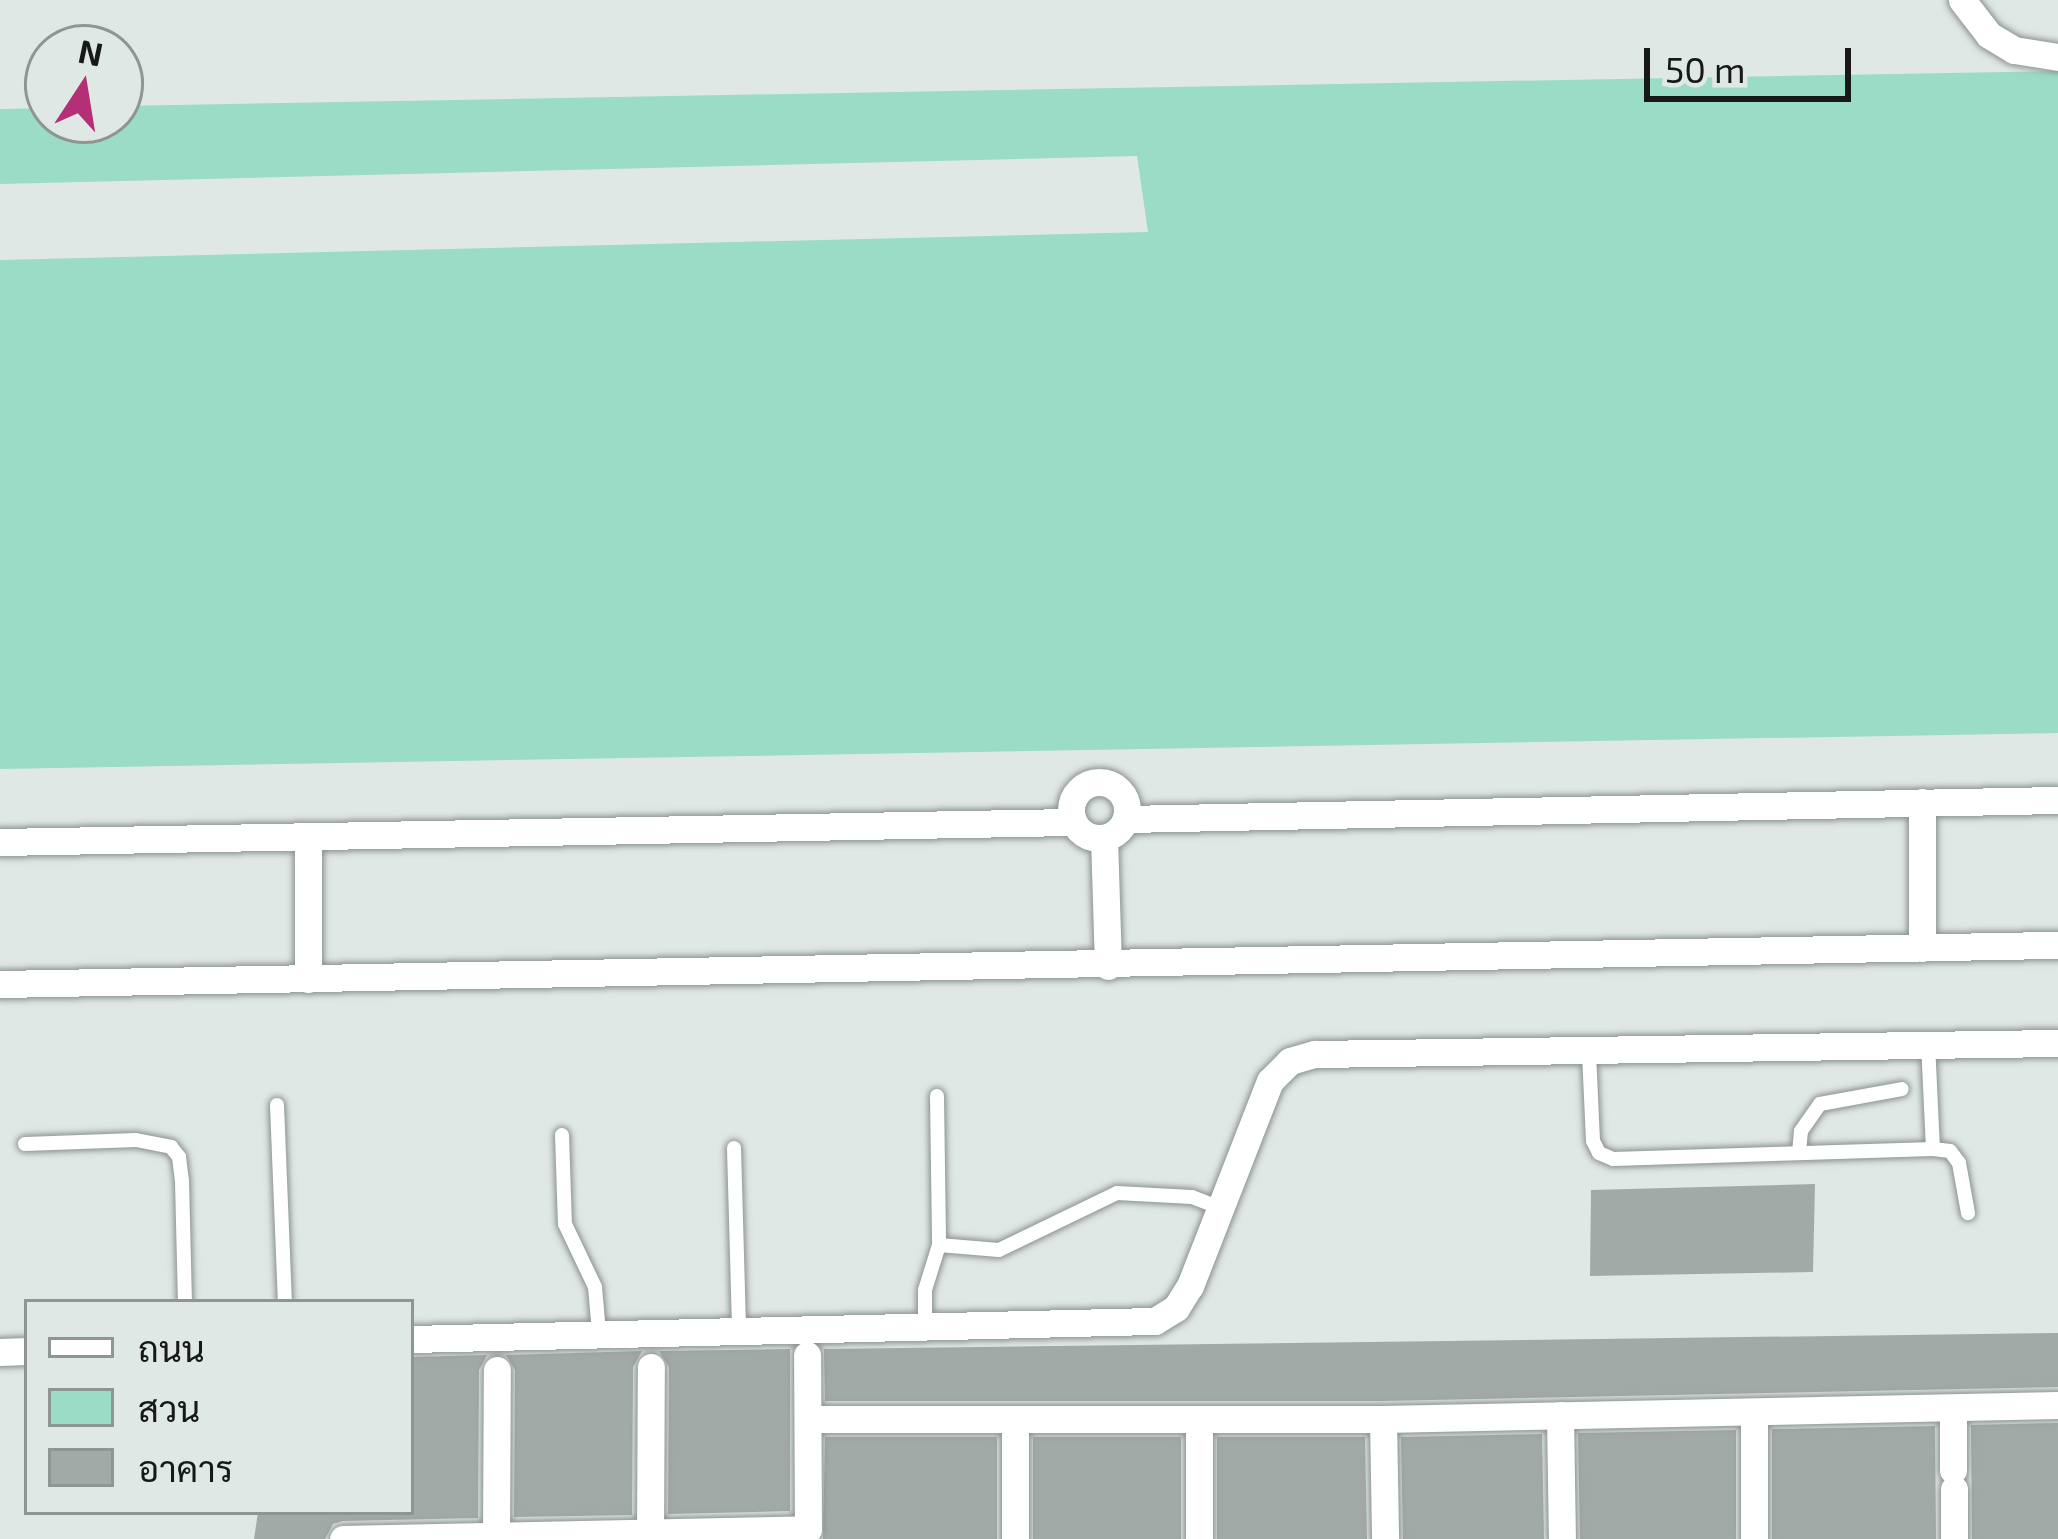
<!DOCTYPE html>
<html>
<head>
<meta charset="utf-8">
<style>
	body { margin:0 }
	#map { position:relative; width:2058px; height:1539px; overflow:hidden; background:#e0e8e5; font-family:"Exo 2",Sarabun,sans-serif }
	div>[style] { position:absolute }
	.green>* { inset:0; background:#9bdcc7 }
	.building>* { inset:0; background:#a2aaa7 }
	.roads { filter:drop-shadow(0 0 3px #8b9390) drop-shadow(0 0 3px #8b9390) }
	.lane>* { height:14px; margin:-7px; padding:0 7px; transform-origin:7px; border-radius:7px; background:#fff }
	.street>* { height:27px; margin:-13.5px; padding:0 13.5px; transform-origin:13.5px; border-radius:13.5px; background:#fff }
	.street>.ring { margin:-13.5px; padding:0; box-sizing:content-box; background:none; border:27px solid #fff; border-radius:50% }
	span { translate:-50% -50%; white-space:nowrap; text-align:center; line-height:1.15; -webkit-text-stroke:10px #e0e8e5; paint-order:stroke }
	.legend { position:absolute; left:24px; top:1299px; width:390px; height:216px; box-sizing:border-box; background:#e0e8e5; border:3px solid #8f9593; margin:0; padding:15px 21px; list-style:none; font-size:36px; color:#161918 }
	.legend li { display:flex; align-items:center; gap:24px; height:60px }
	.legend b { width:60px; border:3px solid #8f9593 }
	.north { position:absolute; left:24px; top:24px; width:120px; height:120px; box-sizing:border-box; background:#e0e8e5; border:3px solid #8f9593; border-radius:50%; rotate:12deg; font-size:33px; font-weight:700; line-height:48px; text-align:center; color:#161918 }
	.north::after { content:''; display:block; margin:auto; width:42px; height:54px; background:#b32f76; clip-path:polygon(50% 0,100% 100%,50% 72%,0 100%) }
	.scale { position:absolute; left:1644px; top:48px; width:207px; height:54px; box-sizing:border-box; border:6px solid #161918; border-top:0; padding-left:15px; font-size:36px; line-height:42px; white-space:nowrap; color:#161918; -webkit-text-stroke:9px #e0e8e5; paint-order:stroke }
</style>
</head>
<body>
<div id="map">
	<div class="green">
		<div style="clip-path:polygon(2058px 71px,2058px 733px,0 769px,0 260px,1148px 232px,1137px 156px,0 184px,0 109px,48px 108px,48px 120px,120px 120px,120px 106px)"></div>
	</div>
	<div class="building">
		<div style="clip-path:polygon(1815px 1184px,1813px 1272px,1590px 1276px,1591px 1190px)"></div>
		<div style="clip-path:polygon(2058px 1333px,2058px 1387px,1383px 1401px,825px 1401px,824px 1349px)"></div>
		<div style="clip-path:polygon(790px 1349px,790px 1511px,668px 1514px,669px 1367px,659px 1351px)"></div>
		<div style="clip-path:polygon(642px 1351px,633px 1367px,632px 1515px,514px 1517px,515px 1370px,506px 1355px)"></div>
		<div style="clip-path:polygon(487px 1355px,479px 1370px,478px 1518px,343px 1521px,333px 1524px,325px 1539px,254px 1539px,258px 1512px,411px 1512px,411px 1357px)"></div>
		<div style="clip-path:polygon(2058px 1423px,2058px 1539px,1972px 1539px,1971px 1425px)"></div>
		<div style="clip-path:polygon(1935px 1426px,1936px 1539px,1772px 1539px,1772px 1429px)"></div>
		<div style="clip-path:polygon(1736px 1430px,1736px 1539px,1580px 1539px,1578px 1433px)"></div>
		<div style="clip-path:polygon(1542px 1434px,1544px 1539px,1403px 1539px,1401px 1437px)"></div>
		<div style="clip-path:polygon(825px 1437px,997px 1437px,997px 1539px,823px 1539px)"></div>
		<div style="clip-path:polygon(1033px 1437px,1181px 1437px,1181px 1539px,1033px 1539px)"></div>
		<div style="clip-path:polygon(1217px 1437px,1365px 1437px,1367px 1539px,1217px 1539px)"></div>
	</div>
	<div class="roads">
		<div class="lane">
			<div style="left:1928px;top:1043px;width:106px;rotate:87.3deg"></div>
			<div style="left:1933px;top:1149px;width:17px;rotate:7deg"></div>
			<div style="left:1950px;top:1151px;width:15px;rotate:53deg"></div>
			<div style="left:1959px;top:1163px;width:51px;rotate:79.8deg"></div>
			<div style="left:1589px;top:1053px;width:88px;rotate:87.4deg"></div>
			<div style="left:1593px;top:1141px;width:13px;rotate:63deg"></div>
			<div style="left:1599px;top:1153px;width:15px;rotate:23deg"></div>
			<div style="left:1613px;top:1159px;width:320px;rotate:-1.8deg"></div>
			<div style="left:937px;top:1096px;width:149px;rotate:89.2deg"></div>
			<div style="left:277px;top:1105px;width:197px;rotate:87.7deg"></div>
			<div style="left:562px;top:1135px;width:89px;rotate:88.1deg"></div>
			<div style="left:565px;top:1224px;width:70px;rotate:64.5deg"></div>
			<div style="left:595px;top:1287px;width:46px;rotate:85deg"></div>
			<div style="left:25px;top:1144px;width:111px;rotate:-2.1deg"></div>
			<div style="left:136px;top:1140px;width:36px;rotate:11deg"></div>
			<div style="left:171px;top:1147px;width:13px;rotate:51deg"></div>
			<div style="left:179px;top:1157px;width:24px;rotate:83deg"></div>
			<div style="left:182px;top:1181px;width:121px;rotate:88.6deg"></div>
			<div style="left:734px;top:1148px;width:180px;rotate:88.4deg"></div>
			<div style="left:1799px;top:1153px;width:22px;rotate:-85deg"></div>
			<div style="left:1801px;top:1131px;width:33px;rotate:-55deg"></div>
			<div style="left:1820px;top:1104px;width:83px;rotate:-10.4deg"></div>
			<div style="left:925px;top:1325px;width:35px;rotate:-90deg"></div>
			<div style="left:925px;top:1290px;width:47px;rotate:-72.7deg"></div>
			<div style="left:939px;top:1245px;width:60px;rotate:4.8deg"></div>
			<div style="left:999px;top:1250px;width:131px;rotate:-25.8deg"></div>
			<div style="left:1117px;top:1193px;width:75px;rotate:3.1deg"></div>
			<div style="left:1192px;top:1197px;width:34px;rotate:21deg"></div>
		</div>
		<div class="street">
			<div style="left:1962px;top:0;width:44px;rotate:52.4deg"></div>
			<div style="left:1989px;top:35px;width:29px;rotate:31deg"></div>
			<div style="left:2014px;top:50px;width:45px;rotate:9deg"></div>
			<div class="ring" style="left:1071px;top:782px;width:29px;height:29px"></div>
			<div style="left:1922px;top:802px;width:146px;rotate:90deg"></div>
			<div style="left:1126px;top:819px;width:932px;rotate:-1.17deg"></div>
			<div style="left:1104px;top:838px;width:128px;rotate:88.2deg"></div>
			<div style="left:0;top:842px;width:1073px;rotate:-1.07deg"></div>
			<div style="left:308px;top:979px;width:143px;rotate:-90deg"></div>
			<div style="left:0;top:984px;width:2058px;rotate:-1.09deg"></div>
			<div style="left:411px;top:1339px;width:744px;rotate:-1.39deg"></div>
			<div style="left:1155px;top:1321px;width:25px;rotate:-32deg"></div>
			<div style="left:1176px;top:1308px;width:26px;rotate:-58deg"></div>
			<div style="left:1190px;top:1286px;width:220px;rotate:-68.7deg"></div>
			<div style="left:1270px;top:1081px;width:28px;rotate:-45deg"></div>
			<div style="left:1290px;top:1061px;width:26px;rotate:-16deg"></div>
			<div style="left:1315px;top:1054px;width:743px;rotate:-0.85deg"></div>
			<div style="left:0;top:1352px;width:27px;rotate:-2deg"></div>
			<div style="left:1754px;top:1414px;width:125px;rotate:90deg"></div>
			<div style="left:1560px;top:1415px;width:124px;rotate:89.1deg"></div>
			<div style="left:809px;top:1419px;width:574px"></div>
			<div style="left:1383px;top:1419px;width:675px;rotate:-1.19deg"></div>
			<div style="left:1015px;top:1419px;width:120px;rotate:90deg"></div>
			<div style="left:1383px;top:1419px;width:120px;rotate:89deg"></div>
			<div style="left:1199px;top:1420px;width:119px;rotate:90deg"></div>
			<div style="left:1953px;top:1470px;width:62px;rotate:-90deg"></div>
			<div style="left:650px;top:1534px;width:167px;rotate:-89.7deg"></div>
			<div style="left:496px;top:1536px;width:166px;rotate:-89.7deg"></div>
			<div style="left:343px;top:1539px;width:465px;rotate:-1.2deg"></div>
			<div style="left:808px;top:1529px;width:174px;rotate:-90.3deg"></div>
			<div style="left:1954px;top:1539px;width:50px;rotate:-90deg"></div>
		</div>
	</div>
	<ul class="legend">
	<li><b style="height:15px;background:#fff"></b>ถนน</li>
	<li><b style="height:33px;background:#9bdcc7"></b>สวน</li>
	<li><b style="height:33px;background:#a2aaa7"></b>อาคาร</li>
	</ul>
	<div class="north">N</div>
	<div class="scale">50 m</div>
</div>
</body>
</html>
